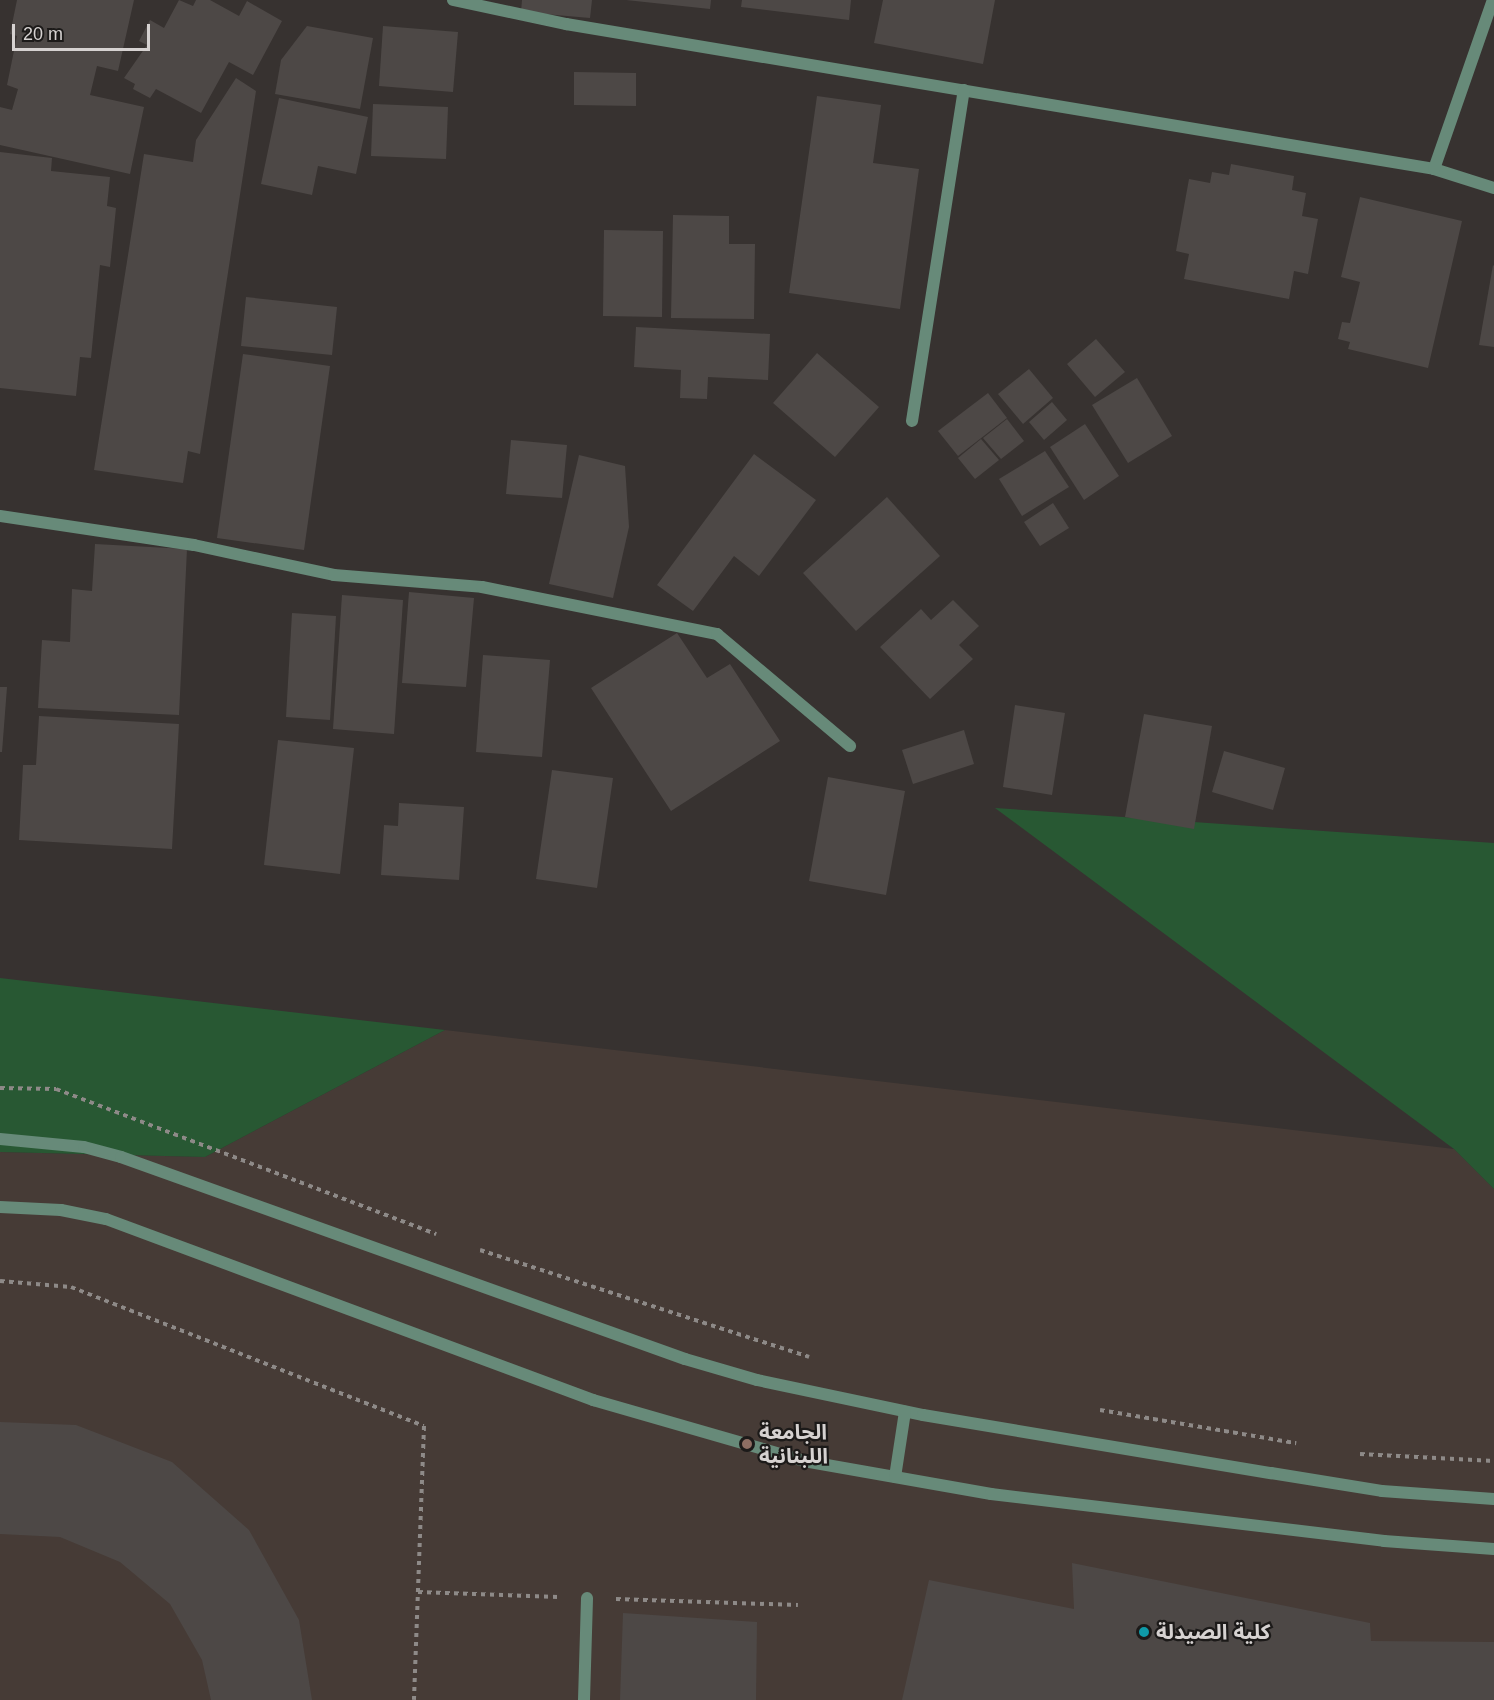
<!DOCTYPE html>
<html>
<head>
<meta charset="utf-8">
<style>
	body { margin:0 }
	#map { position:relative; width:1494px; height:1700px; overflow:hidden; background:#373230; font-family:Helvetica,"Noto Sans Arabic",sans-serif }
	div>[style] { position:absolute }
	.built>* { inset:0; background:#463b36 }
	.green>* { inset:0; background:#285833 }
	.building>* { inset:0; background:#4d4846 }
	.path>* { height:4px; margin-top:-2px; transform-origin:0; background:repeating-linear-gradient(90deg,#8e8a88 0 4.5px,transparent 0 9px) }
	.pedestrian>* { height:12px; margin:-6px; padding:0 6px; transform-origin:6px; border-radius:6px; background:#678a79 }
	.minor>* { height:12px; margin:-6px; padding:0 6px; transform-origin:6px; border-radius:6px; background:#678a79 }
	.dots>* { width:16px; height:16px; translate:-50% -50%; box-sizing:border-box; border:3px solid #1c1a19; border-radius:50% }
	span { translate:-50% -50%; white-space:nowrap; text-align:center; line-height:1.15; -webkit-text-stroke:4.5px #1c1a19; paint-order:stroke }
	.poi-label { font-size:21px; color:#d6d2d1; font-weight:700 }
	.left { translate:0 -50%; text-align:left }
	.scale { position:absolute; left:12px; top:24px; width:138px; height:27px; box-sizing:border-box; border:3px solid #d6d2d1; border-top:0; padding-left:8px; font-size:18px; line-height:21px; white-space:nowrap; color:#d6d2d1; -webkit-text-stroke:4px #1c1a19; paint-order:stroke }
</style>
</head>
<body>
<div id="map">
	<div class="built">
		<div style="clip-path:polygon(445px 1030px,1454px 1149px,1494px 1189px,1494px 1700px,0 1700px,0 1152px,205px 1157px)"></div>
	</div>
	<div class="green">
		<div style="clip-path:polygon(995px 808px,1494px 843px,1494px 1189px,1454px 1149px)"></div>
		<div style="clip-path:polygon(0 978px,445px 1030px,205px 1157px,0 1152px)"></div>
	</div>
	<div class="building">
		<div style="clip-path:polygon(17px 0,134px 0,118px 71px,97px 66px,90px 95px,144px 107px,130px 174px,0 145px,0 107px,12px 110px,18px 89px,7px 85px,17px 36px,10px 34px)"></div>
		<div style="clip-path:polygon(179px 0,193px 6px,196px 0,210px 0,239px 16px,247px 1px,282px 21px,253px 75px,229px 62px,201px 113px,156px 89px,150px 98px,133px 89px,135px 84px,124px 78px,147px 45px,139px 41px,150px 20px,164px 28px)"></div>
		<div style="clip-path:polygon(522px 0,592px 0,590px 18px,521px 12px)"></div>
		<div style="clip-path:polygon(626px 0,711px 0,710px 9px)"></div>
		<div style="clip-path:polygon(742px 0,851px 0,849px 20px,741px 7px)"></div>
		<div style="clip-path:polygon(883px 0,995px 0,983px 64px,874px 43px)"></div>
		<div style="clip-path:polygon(307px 26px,373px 38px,360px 109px,275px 94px,281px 60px)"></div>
		<div style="clip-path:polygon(383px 26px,458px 32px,453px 92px,379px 86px)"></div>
		<div style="clip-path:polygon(574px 72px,636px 73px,636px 106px,574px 105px)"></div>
		<div style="clip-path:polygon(236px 78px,256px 91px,200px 454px,188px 451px,183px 483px,94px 470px,144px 154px,193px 162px,196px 140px)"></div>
		<div style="clip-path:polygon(817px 96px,881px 105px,873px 163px,919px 169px,900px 309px,789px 293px)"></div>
		<div style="clip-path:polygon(279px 98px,368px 117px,356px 174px,318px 166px,312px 195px,261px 184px)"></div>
		<div style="clip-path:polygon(373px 104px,448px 107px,446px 159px,371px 156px)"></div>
		<div style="clip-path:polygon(0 152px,52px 158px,51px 171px,110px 177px,107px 206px,116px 208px,110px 267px,100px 265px,91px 358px,80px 357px,76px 396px,0 388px)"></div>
		<div style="clip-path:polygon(1231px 164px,1294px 176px,1292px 190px,1306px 193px,1302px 216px,1318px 219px,1308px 274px,1294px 271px,1289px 299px,1184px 279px,1189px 254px,1176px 251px,1189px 179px,1210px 183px,1212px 172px,1229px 175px)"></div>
		<div style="clip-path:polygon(1360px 197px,1462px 221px,1428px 368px,1348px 349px,1350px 342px,1338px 339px,1342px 322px,1350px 323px,1360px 282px,1341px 277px)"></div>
		<div style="clip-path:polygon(673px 215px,729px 216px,729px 244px,755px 244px,754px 319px,671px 318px)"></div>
		<div style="clip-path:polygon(604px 230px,663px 231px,662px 317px,603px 316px)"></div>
		<div style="clip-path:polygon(1493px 265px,1494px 266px,1494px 347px,1479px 345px)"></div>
		<div style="clip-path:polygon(246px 297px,337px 307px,332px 355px,241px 346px)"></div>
		<div style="clip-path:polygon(636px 327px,770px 334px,768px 380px,708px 377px,707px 399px,680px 398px,681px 370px,634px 367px)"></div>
		<div style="clip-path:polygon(1096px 339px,1125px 372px,1095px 397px,1067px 364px)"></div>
		<div style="clip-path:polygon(817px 353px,879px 407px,835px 457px,773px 403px)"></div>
		<div style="clip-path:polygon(243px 354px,330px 366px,304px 550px,217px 538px)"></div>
		<div style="clip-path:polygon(1029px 369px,1053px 398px,1023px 424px,998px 394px)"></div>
		<div style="clip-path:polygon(1137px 378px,1172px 436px,1128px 463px,1092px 405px)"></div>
		<div style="clip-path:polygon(988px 393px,1007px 418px,958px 456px,938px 431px)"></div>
		<div style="clip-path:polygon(1052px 402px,1067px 420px,1044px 440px,1029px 422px)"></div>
		<div style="clip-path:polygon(1007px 419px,1024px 441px,1001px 459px,983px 438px)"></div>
		<div style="clip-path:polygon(1085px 424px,1119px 476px,1084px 500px,1050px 447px)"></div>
		<div style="clip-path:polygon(981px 439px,999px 460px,975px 479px,958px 458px)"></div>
		<div style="clip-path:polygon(511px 440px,567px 445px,562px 498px,506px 494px)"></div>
		<div style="clip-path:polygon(1045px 451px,1069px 487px,1022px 516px,999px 479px)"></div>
		<div style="clip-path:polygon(754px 454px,816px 500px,759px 576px,734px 556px,693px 611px,657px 585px)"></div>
		<div style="clip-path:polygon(579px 455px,625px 466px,629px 527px,613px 598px,549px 584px)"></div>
		<div style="clip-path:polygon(887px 497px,940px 556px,856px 631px,803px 573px)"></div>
		<div style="clip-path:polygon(1053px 503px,1069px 528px,1040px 546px,1024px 522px)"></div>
		<div style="clip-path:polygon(95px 544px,187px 549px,179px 715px,38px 708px,42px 640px,70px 642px,72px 589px,92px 591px)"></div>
		<div style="clip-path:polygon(409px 592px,474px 598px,466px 687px,402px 683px)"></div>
		<div style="clip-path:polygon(342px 595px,403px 600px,394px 734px,333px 729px)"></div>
		<div style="clip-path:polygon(953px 600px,979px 626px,959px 645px,973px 659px,930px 699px,880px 647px,921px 609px,931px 620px)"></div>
		<div style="clip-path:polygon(292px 613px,336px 616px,330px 720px,286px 717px)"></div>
		<div style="clip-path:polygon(677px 633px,707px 678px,730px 664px,780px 741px,671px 811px,591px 688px)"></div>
		<div style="clip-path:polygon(483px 655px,550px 660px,542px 757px,476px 752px)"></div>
		<div style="clip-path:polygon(0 687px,7px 687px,2px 752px,0 752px)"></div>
		<div style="clip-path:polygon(1015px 705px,1065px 713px,1052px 795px,1003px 787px)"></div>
		<div style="clip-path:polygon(1144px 714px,1212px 726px,1194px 829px,1125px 817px)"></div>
		<div style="clip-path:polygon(39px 716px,179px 724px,172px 849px,19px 840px,23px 765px,36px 765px)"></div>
		<div style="clip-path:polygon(964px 730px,974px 764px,913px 784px,902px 750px)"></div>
		<div style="clip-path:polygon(278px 740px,354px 748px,340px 874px,264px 865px)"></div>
		<div style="clip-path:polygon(1224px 751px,1285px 768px,1273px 810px,1212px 792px)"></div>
		<div style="clip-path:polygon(552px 770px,613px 778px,597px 888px,536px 879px)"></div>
		<div style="clip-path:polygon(828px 777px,905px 791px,886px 895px,809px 881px)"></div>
		<div style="clip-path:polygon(399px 803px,464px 807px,459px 880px,381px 875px,384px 825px,398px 826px)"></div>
		<div style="clip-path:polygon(0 1422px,76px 1425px,172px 1462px,249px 1530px,299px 1620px,312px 1700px,211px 1700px,202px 1660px,170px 1604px,120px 1562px,60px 1537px,0 1534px)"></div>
		<div style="clip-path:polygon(1072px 1563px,1370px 1623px,1371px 1641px,1494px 1642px,1494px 1700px,902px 1700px,929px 1580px,1074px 1609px)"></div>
		<div style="clip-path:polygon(623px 1613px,757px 1622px,756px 1700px,620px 1700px)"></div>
	</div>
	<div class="path">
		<div style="left:0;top:1088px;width:56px;rotate:1deg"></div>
		<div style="left:56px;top:1089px;width:407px;rotate:20.9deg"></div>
		<div style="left:480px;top:1250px;width:346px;rotate:18deg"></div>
		<div style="left:0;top:1281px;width:71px;rotate:4.8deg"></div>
		<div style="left:71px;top:1287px;width:379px;rotate:21.5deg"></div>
		<div style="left:424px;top:1426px;width:274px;rotate:92.1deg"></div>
		<div style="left:1100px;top:1410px;width:199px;rotate:9.6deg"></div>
		<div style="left:1360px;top:1454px;width:134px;rotate:3deg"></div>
		<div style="left:418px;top:1592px;width:140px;rotate:2deg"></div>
		<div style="left:616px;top:1599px;width:182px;rotate:1.9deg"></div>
	</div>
	<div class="pedestrian">
		<div style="left:584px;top:1700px;width:102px;rotate:-88.3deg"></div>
	</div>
	<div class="minor">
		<div style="left:453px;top:0;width:116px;rotate:12deg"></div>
		<div style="left:566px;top:24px;width:880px;rotate:9.48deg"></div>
		<div style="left:1434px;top:169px;width:63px;rotate:17.6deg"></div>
		<div style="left:1434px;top:169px;width:179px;rotate:-70.8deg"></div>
		<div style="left:912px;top:421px;width:335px;rotate:-81.1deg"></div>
		<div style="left:0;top:516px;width:196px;rotate:8.5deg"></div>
		<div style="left:194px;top:545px;width:143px;rotate:12.1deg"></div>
		<div style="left:334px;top:575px;width:148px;rotate:4.6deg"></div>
		<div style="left:482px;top:587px;width:240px;rotate:11.3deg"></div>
		<div style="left:717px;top:634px;width:174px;rotate:40.1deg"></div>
		<div style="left:0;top:1139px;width:84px;rotate:5.4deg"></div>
		<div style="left:84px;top:1147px;width:38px;rotate:15deg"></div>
		<div style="left:121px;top:1157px;width:599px;rotate:19.71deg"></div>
		<div style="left:685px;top:1359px;width:75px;rotate:16.3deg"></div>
		<div style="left:757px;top:1380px;width:170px;rotate:11.9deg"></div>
		<div style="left:923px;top:1415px;width:353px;rotate:9.5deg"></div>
		<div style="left:1271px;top:1473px;width:112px;rotate:9.2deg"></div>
		<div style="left:1382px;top:1491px;width:112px;rotate:4.1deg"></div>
		<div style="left:0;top:1207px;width:61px;rotate:2.8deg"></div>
		<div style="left:61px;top:1210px;width:46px;rotate:11.3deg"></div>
		<div style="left:106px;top:1219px;width:520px;rotate:20.39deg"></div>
		<div style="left:593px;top:1400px;width:220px;rotate:16.1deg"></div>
		<div style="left:804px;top:1461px;width:190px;rotate:10deg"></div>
		<div style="left:991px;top:1494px;width:396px;rotate:6.8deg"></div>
		<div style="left:1384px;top:1541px;width:110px;rotate:4.2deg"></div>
		<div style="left:895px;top:1477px;width:66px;rotate:-81.3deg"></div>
	</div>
	<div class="dots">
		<div style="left:747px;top:1444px;background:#8d6e63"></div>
		<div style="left:1144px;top:1632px;background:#0f9aa8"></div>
	</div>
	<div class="poi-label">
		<span class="left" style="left:759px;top:1444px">الجامعة<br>اللبنانية</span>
		<span class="left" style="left:1156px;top:1632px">كلية الصيدلة</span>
	</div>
	<div class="scale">20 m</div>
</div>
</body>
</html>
